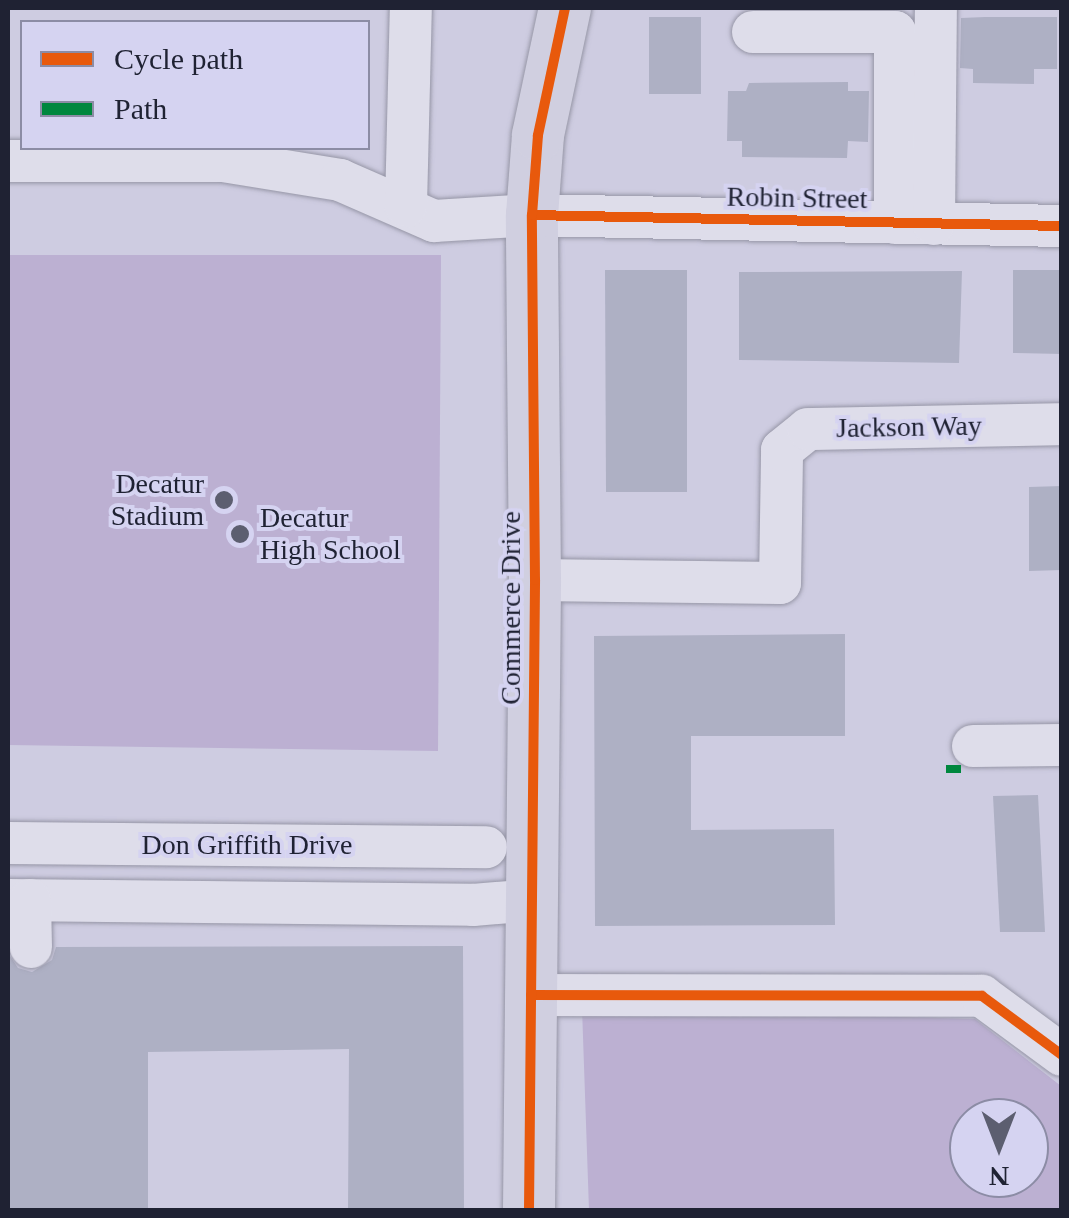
<!DOCTYPE html>
<html>
<head>
<meta charset="utf-8">
<style>
	body { margin:0 }
	#map { position:relative; width:1069px; height:1218px; overflow:hidden; background:#cecce1; font-family:Georgia,serif }
	div>[style] { position:absolute }
	.green>* { inset:0; background:#bcb0d2 }
	.building>* { inset:0; background:#aeb0c4 }
	.roads { filter:drop-shadow(0 0 2px #9696a6) drop-shadow(0 0 2px #9696a6) }
	.minor>* { height:42px; margin:-21px; padding:0 21px; transform-origin:21px; border-radius:21px; background:#deddea }
	.major>* { height:52px; margin:-26px; padding:0 26px; transform-origin:26px; border-radius:26px; background:#d0cfe0 }
	.quiet>* { height:8px; margin-top:-4px; transform-origin:0; background:repeating-linear-gradient(90deg,#00873e 0 15px,transparent 0 23px) }
	.cycleway>* { height:10px; margin:-5px; padding:0 5px; transform-origin:5px; border-radius:5px; background:#e8590c }
	.dots>* { width:28px; height:28px; translate:-50% -50%; box-sizing:border-box; border:5px solid #d5d3f1; border-radius:50% }
	span { translate:-50% -50%; white-space:nowrap; text-align:center; line-height:1.15; -webkit-text-stroke:8px #d5d3f1; paint-order:stroke }
	.street-label { font-size:28px; color:#1f2233 }
	.poi-label { font-size:28px; color:#1f2233 }
	.right { translate:-100% -50%; text-align:right }
	.left { translate:0 -50%; text-align:left }
	.frame { position:absolute; inset:0; border:10px solid #1f2233; pointer-events:none }
	.legend { position:absolute; left:20px; top:20px; width:350px; height:130px; box-sizing:border-box; background:#d5d3f1; border:2px solid #8c8ca5; margin:0; padding:12px 18px; list-style:none; font-size:30px; color:#1f2233 }
	.legend li { display:flex; align-items:center; gap:20px; height:50px }
	.legend b { width:50px; border:2px solid #8c8ca5 }
	.north { position:absolute; left:949px; top:1098px; width:100px; height:100px; box-sizing:border-box; background:#d5d3f1; border:2px solid #8c8ca5; border-radius:50%; rotate:180deg; font-size:28px; font-weight:700; line-height:40px; text-align:center; color:#1f2233 }
	.north::after { content:''; display:block; margin:auto; width:35px; height:45px; background:#5c5e70; clip-path:polygon(50% 0,100% 100%,50% 72%,0 100%) }
</style>
</head>
<body>
<div id="map">
	<div class="green">
		<div style="clip-path:polygon(8px 255px,441px 255px,438px 751px,8px 745px)"></div>
		<div style="clip-path:polygon(evenodd,582px 1008px,975px 1019px,1061px 1086px,1061px 1210px,589px 1210px,582px 1008px,969px 1118px,1029px 1118px,1029px 1178px,969px 1178px,969px 1118px)"></div>
	</div>
	<div class="building">
		<div style="clip-path:polygon(649px 17px,701px 17px,701px 94px,649px 94px)"></div>
		<div style="clip-path:polygon(985px 17px,1057px 17px,1057px 69px,1034px 69px,1034px 84px,973px 83px,973px 69px,960px 68px,961px 18px)"></div>
		<div style="clip-path:polygon(848px 82px,848px 91px,869px 91px,868px 142px,848px 141px,847px 158px,742px 157px,742px 141px,727px 141px,728px 91px,746px 91px,749px 83px)"></div>
		<div style="clip-path:polygon(605px 270px,687px 270px,687px 492px,606px 492px)"></div>
		<div style="clip-path:polygon(1013px 270px,1062px 270px,1062px 354px,1013px 353px)"></div>
		<div style="clip-path:polygon(962px 271px,959px 363px,739px 360px,739px 272px)"></div>
		<div style="clip-path:polygon(1062px 486px,1062px 570px,1029px 571px,1029px 487px)"></div>
		<div style="clip-path:polygon(845px 634px,845px 736px,691px 736px,691px 830px,834px 829px,835px 925px,595px 926px,594px 636px)"></div>
		<div style="clip-path:polygon(1038px 795px,1045px 932px,1000px 932px,993px 796px)"></div>
		<div style="clip-path:polygon(463px 946px,464px 1210px,348px 1210px,349px 1049px,148px 1052px,148px 1210px,8px 1210px,8px 953px,18px 968px,32px 972px,52px 960px,56px 947px)"></div>
	</div>
	<div class="roads">
		<div class="minor">
			<div style="left:753px;top:32px;width:142px"></div>
			<div style="left:895px;top:32px;width:191px;rotate:90deg"></div>
			<div style="left:8px;top:161px;width:215px"></div>
			<div style="left:223px;top:161px;width:119px;rotate:9.2deg"></div>
			<div style="left:340px;top:180px;width:103px;rotate:23.6deg"></div>
			<div style="left:434px;top:221px;width:98px;rotate:-3.5deg"></div>
			<div style="left:532px;top:215px;width:530px;rotate:1.19deg"></div>
			<div style="left:406px;top:206px;width:198px;rotate:-88.6deg"></div>
			<div style="left:934px;top:224px;width:216px;rotate:-89.5deg"></div>
			<div style="left:535px;top:580px;width:245px;rotate:0.7deg"></div>
			<div style="left:780px;top:583px;width:133px;rotate:-89.1deg"></div>
			<div style="left:782px;top:450px;width:33px;rotate:-39deg"></div>
			<div style="left:808px;top:429px;width:254px;rotate:-1.1deg"></div>
			<div style="left:973px;top:746px;width:89px;rotate:-0.6deg"></div>
			<div style="left:8px;top:843px;width:478px;rotate:0.5deg"></div>
			<div style="left:8px;top:900px;width:465px;rotate:0.6deg"></div>
			<div style="left:473px;top:905px;width:59px;rotate:-4.8deg"></div>
			<div style="left:30px;top:900px;width:47px;rotate:88.8deg"></div>
			<div style="left:531px;top:995px;width:451px;rotate:0.1deg"></div>
			<div style="left:982px;top:996px;width:99px;rotate:36.4deg"></div>
		</div>
		<div class="major">
			<div style="left:529px;top:1210px;width:630px;rotate:-89.45deg"></div>
			<div style="left:535px;top:580px;width:365px;rotate:-90.5deg"></div>
			<div style="left:532px;top:215px;width:80px;rotate:-85.7deg"></div>
			<div style="left:538px;top:135px;width:130px;rotate:-78deg"></div>
		</div>
	</div>
	<div class="quiet">
		<div style="left:946px;top:769px;width:20px"></div>
	</div>
	<div class="cycleway">
		<div style="left:532px;top:215px;width:530px;rotate:1.19deg"></div>
		<div style="left:531px;top:995px;width:451px;rotate:0.1deg"></div>
		<div style="left:982px;top:996px;width:99px;rotate:36.4deg"></div>
		<div style="left:529px;top:1210px;width:630px;rotate:-89.45deg"></div>
		<div style="left:535px;top:580px;width:365px;rotate:-90.5deg"></div>
		<div style="left:532px;top:215px;width:80px;rotate:-85.7deg"></div>
		<div style="left:538px;top:135px;width:130px;rotate:-78deg"></div>
	</div>
	<div class="dots">
		<div style="left:224px;top:500px;background:#5c5e70"></div>
		<div style="left:240px;top:534px;background:#5c5e70"></div>
	</div>
	<div class="street-label">
		<span style="left:797px;top:198px;rotate:1deg">Robin Street</span>
		<span style="left:909px;top:427px;rotate:-1deg">Jackson Way</span>
		<span style="left:511px;top:608px;rotate:-90deg">Commerce Drive</span>
		<span style="left:247px;top:845px">Don Griffith Drive</span>
	</div>
	<div class="poi-label">
		<span class="right" style="left:204px;top:500px">Decatur<br>Stadium</span>
		<span class="left" style="left:260px;top:534px">Decatur<br>High School</span>
	</div>
	<div class="frame"></div>
	<ul class="legend">
	<li><b style="height:12px;background:#e8590c"></b>Cycle path</li>
	<li><b style="height:12px;background:#00873e"></b>Path</li>
	</ul>
	<div class="north">N</div>
</div>
</body>
</html>
